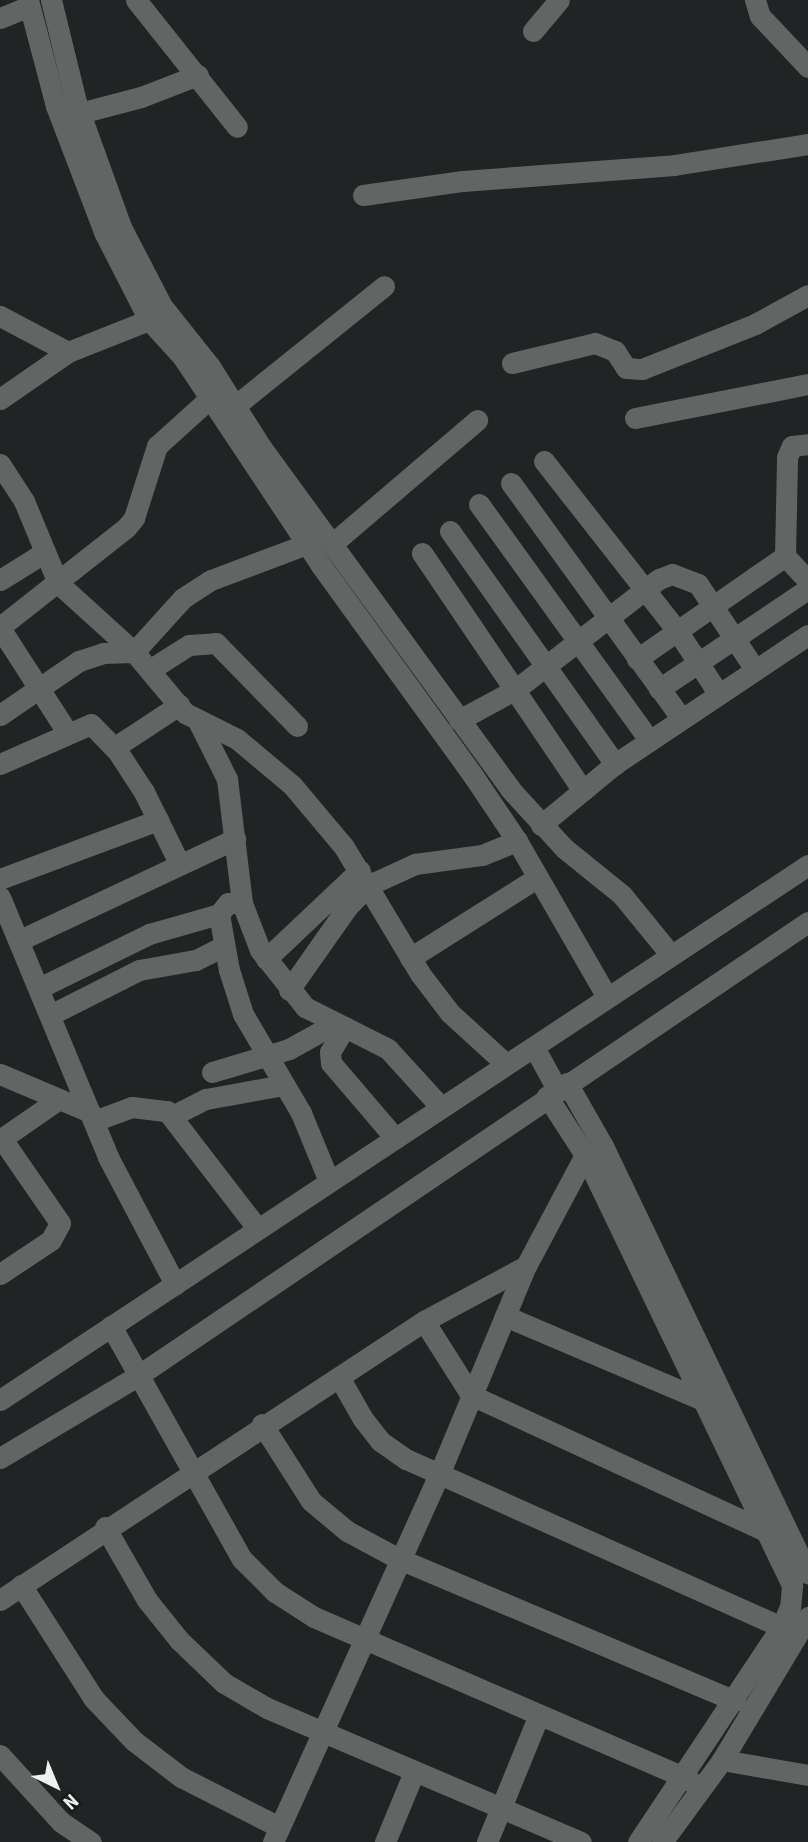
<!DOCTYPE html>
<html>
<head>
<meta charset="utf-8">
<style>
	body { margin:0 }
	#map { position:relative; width:808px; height:1842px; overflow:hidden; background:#212424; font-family:"Roboto Condensed",sans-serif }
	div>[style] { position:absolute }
	.minor>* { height:21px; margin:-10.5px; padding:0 10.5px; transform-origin:10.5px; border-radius:10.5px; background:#626564 }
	span { translate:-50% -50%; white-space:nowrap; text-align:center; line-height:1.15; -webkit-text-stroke:5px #181b1a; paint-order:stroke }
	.north { position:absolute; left:21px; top:1751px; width:70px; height:70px; -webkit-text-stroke:5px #181b1a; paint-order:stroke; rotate:137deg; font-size:19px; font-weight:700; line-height:28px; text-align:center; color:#f0f2f1 }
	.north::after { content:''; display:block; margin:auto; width:24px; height:32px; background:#f0f2f1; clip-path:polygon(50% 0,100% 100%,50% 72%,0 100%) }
</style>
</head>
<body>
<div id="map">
	<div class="minor">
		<div style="left:28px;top:0;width:110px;rotate:75.2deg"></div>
		<div style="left:56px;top:106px;width:135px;rotate:69.1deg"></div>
		<div style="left:104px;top:232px;width:99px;rotate:62.9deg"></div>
		<div style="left:149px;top:320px;width:49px;rotate:47.5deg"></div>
		<div style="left:182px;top:356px;width:250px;rotate:56.4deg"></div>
		<div style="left:320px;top:564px;width:263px;rotate:54.1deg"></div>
		<div style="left:474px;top:777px;width:77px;rotate:56.1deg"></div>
		<div style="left:517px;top:841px;width:180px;rotate:60deg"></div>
		<div style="left:51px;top:0;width:105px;rotate:76.2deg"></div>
		<div style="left:76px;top:102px;width:133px;rotate:70.2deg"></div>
		<div style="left:121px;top:227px;width:89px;rotate:62.6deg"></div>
		<div style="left:162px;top:306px;width:75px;rotate:51.5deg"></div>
		<div style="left:209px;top:365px;width:97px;rotate:57.6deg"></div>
		<div style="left:261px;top:447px;width:423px;rotate:53.9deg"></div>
		<div style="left:510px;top:789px;width:80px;rotate:47.5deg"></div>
		<div style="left:564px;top:848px;width:75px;rotate:39deg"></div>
		<div style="left:622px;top:895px;width:77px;rotate:50.8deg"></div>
		<div style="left:136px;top:0;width:162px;rotate:51.5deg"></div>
		<div style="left:755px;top:0;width:17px;rotate:73deg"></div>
		<div style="left:760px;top:16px;width:70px;rotate:46.7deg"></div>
		<div style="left:0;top:18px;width:31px;rotate:-22deg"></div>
		<div style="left:533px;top:31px;width:40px;rotate:-50deg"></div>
		<div style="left:80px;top:113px;width:63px;rotate:-14.7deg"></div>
		<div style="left:141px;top:97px;width:61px;rotate:-21.1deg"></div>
		<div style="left:363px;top:195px;width:101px;rotate:-8deg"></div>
		<div style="left:463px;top:181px;width:212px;rotate:-4.3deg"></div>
		<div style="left:674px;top:165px;width:136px;rotate:-8.9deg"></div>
		<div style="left:0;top:316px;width:77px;rotate:27.9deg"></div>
		<div style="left:512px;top:363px;width:85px;rotate:-13.5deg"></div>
		<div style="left:595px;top:343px;width:22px;rotate:22deg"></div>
		<div style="left:615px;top:351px;width:20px;rotate:57deg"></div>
		<div style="left:626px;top:368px;width:16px;rotate:4deg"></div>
		<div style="left:642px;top:369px;width:122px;rotate:-21.7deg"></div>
		<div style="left:755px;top:324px;width:60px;rotate:-28.7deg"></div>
		<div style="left:0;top:399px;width:83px;rotate:-34.7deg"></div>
		<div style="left:68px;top:352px;width:87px;rotate:-21.6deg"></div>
		<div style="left:225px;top:414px;width:204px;rotate:-38.8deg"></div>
		<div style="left:635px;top:418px;width:176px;rotate:-11.1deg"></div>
		<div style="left:544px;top:461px;width:217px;rotate:51.9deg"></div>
		<div style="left:678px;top:632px;width:73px;rotate:56.7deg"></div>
		<div style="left:0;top:464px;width:44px;rotate:57deg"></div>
		<div style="left:24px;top:501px;width:89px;rotate:67.5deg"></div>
		<div style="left:58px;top:583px;width:103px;rotate:42.2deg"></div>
		<div style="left:134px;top:652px;width:80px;rotate:50.1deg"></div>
		<div style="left:185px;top:713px;width:58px;rotate:26.6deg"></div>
		<div style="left:237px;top:739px;width:72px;rotate:39.9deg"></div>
		<div style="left:292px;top:785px;width:81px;rotate:50deg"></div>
		<div style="left:344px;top:847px;width:149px;rotate:59deg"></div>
		<div style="left:421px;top:975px;width:48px;rotate:52.7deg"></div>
		<div style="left:450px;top:1013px;width:76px;rotate:42.3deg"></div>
		<div style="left:511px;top:483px;width:290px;rotate:54.1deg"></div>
		<div style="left:479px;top:504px;width:291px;rotate:54.2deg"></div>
		<div style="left:450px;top:531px;width:286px;rotate:54.7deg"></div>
		<div style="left:332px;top:544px;width:191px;rotate:-40.5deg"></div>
		<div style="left:422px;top:553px;width:287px;rotate:55.9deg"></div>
		<div style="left:785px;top:556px;width:99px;rotate:-88.8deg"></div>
		<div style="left:787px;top:457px;width:12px;rotate:-66deg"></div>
		<div style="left:792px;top:446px;width:16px;rotate:-7deg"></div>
		<div style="left:0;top:580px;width:53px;rotate:-31.9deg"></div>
		<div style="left:0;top:627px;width:160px;rotate:-38.2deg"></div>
		<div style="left:126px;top:528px;width:13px;rotate:-51deg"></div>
		<div style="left:134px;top:518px;width:76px;rotate:-72.3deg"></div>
		<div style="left:157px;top:446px;width:70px;rotate:-42.1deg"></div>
		<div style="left:0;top:628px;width:124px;rotate:57.2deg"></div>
		<div style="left:637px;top:659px;width:180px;rotate:-34.8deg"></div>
		<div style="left:785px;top:556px;width:34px;rotate:47deg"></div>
		<div style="left:151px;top:669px;width:45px;rotate:-32.3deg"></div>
		<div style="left:189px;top:645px;width:27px;rotate:-4deg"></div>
		<div style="left:216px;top:643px;width:116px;rotate:45.7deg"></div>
		<div style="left:659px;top:689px;width:179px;rotate:-33.9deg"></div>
		<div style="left:0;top:715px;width:96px;rotate:-34.4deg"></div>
		<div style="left:79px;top:661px;width:25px;rotate:-18deg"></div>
		<div style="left:103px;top:653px;width:31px;rotate:-2deg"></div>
		<div style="left:134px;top:652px;width:73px;rotate:-47.8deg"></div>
		<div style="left:183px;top:598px;width:33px;rotate:-33deg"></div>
		<div style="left:211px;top:580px;width:103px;rotate:-20.6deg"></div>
		<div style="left:459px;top:720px;width:65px;rotate:-28.5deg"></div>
		<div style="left:516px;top:689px;width:180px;rotate:-37.6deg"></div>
		<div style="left:659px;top:579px;width:14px;rotate:-21deg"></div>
		<div style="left:672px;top:574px;width:28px;rotate:21deg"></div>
		<div style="left:698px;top:584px;width:101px;rotate:56.3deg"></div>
		<div style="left:199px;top:723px;width:63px;rotate:63.4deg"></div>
		<div style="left:227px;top:779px;width:125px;rotate:83.1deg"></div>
		<div style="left:242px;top:903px;width:50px;rotate:69deg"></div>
		<div style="left:260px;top:950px;width:73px;rotate:51.7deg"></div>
		<div style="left:305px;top:1007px;width:93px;rotate:26.8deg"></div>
		<div style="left:388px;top:1049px;width:79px;rotate:47.6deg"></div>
		<div style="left:115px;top:747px;width:77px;rotate:-33.3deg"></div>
		<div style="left:0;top:764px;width:99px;rotate:-23.7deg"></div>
		<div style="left:91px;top:724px;width:39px;rotate:46deg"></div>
		<div style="left:118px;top:752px;width:48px;rotate:57deg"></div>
		<div style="left:144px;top:792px;width:81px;rotate:63.7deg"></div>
		<div style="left:541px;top:825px;width:96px;rotate:-39.5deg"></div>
		<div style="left:615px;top:764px;width:232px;rotate:-33.8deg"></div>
		<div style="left:0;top:879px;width:169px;rotate:-20.5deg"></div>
		<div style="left:0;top:897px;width:282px;rotate:67.4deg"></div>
		<div style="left:108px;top:1157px;width:144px;rotate:62.2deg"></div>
		<div style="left:242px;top:903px;width:14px;rotate:180deg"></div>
		<div style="left:228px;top:903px;width:14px;rotate:129deg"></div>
		<div style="left:219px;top:914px;width:57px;rotate:79.9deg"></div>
		<div style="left:229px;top:970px;width:46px;rotate:72.3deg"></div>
		<div style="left:243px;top:1014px;width:115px;rotate:59.6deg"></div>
		<div style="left:301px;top:1113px;width:74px;rotate:67.6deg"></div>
		<div style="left:20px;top:940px;width:238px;rotate:-25.2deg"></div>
		<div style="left:410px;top:958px;width:151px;rotate:-32.3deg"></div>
		<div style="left:266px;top:959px;width:129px;rotate:-43.4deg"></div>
		<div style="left:39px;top:988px;width:123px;rotate:-26.1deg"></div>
		<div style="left:149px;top:934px;width:73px;rotate:-15.9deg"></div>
		<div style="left:289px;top:990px;width:103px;rotate:-54.9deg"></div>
		<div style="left:348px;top:906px;width:30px;rotate:-45deg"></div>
		<div style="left:369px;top:885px;width:51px;rotate:-24.5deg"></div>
		<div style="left:415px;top:864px;width:68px;rotate:-7.7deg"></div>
		<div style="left:482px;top:855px;width:38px;rotate:-22deg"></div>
		<div style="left:50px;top:1015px;width:100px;rotate:-26.8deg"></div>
		<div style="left:139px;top:970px;width:58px;rotate:-10deg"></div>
		<div style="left:196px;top:960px;width:29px;rotate:-27deg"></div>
		<div style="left:345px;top:1027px;width:29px;rotate:121deg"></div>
		<div style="left:330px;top:1052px;width:11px;rotate:85deg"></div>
		<div style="left:331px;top:1063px;width:99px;rotate:49.5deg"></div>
		<div style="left:534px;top:1047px;width:48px;rotate:61.3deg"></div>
		<div style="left:212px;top:1072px;width:80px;rotate:-16.6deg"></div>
		<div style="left:289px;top:1049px;width:54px;rotate:-29deg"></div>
		<div style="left:0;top:1074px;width:98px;rotate:22.9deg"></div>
		<div style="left:567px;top:1083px;width:73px;rotate:60.3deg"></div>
		<div style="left:603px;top:1146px;width:474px;rotate:64.4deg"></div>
		<div style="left:547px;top:1096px;width:70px;rotate:57.2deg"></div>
		<div style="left:585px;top:1155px;width:478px;rotate:64.3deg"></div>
		<div style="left:792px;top:1586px;width:21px;rotate:95deg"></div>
		<div style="left:790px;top:1607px;width:22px;rotate:114deg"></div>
		<div style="left:781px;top:1627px;width:258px;rotate:123.6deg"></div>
		<div style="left:172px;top:1116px;width:38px;rotate:-27deg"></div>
		<div style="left:206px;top:1099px;width:78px;rotate:-10.3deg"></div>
		<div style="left:94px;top:1121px;width:40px;rotate:-20.2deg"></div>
		<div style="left:132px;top:1107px;width:35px;rotate:7deg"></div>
		<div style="left:167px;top:1111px;width:149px;rotate:52.4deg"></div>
		<div style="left:0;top:1140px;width:72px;rotate:-34.8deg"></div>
		<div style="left:0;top:1274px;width:61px;rotate:-33.7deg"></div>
		<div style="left:51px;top:1240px;width:19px;rotate:-62deg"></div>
		<div style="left:60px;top:1223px;width:102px;rotate:-124.6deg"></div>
		<div style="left:505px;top:1316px;width:210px;rotate:23deg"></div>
		<div style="left:424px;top:1321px;width:88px;rotate:57.6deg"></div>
		<div style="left:471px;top:1395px;width:325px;rotate:24.8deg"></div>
		<div style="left:111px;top:1326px;width:267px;rotate:60.7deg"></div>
		<div style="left:242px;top:1559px;width:47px;rotate:45deg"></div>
		<div style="left:275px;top:1592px;width:46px;rotate:32.7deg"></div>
		<div style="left:314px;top:1617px;width:403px;rotate:23.4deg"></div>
		<div style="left:684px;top:1777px;width:20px;rotate:33deg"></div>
		<div style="left:339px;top:1377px;width:48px;rotate:60.3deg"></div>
		<div style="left:363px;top:1419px;width:28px;rotate:52deg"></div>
		<div style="left:380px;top:1441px;width:32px;rotate:35deg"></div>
		<div style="left:406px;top:1459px;width:411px;rotate:24.1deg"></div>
		<div style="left:0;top:1400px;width:969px;rotate:-33.51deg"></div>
		<div style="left:262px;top:1424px;width:91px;rotate:57.5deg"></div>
		<div style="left:311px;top:1501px;width:47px;rotate:39.8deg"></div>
		<div style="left:347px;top:1531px;width:57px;rotate:28.4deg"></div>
		<div style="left:397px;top:1558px;width:367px;rotate:22.9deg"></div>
		<div style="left:0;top:1458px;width:162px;rotate:-30.8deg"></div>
		<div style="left:139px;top:1375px;width:808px;rotate:-34.1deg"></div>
		<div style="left:105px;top:1527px;width:84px;rotate:60.1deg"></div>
		<div style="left:147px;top:1600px;width:51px;rotate:51.3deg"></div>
		<div style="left:179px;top:1640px;width:62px;rotate:43.7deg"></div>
		<div style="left:224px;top:1683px;width:50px;rotate:30.2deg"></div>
		<div style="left:267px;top:1708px;width:341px;rotate:23.1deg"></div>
		<div style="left:21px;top:1585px;width:135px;rotate:57.4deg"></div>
		<div style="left:94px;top:1699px;width:58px;rotate:46.4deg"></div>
		<div style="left:134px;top:1741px;width:59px;rotate:37.5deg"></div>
		<div style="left:181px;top:1777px;width:110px;rotate:27deg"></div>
		<div style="left:0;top:1600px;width:508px;rotate:-33.35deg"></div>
		<div style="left:424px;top:1321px;width:116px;rotate:-28.3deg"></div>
		<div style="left:0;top:1755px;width:91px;rotate:47.7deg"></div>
		<div style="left:61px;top:1822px;width:36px;rotate:34deg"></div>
		<div style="left:722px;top:1760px;width:87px;rotate:9.9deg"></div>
		<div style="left:273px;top:1842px;width:401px;rotate:-65.7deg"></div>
		<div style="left:438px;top:1477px;width:229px;rotate:-67.4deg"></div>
		<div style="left:526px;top:1266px;width:126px;rotate:-62deg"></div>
		<div style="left:385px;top:1842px;width:76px;rotate:-67.5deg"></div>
		<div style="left:487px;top:1842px;width:135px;rotate:-67.8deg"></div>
		<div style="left:662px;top:1842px;width:102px;rotate:-53.8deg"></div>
		<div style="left:722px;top:1760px;width:167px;rotate:-59deg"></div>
	</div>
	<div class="north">N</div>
</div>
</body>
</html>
